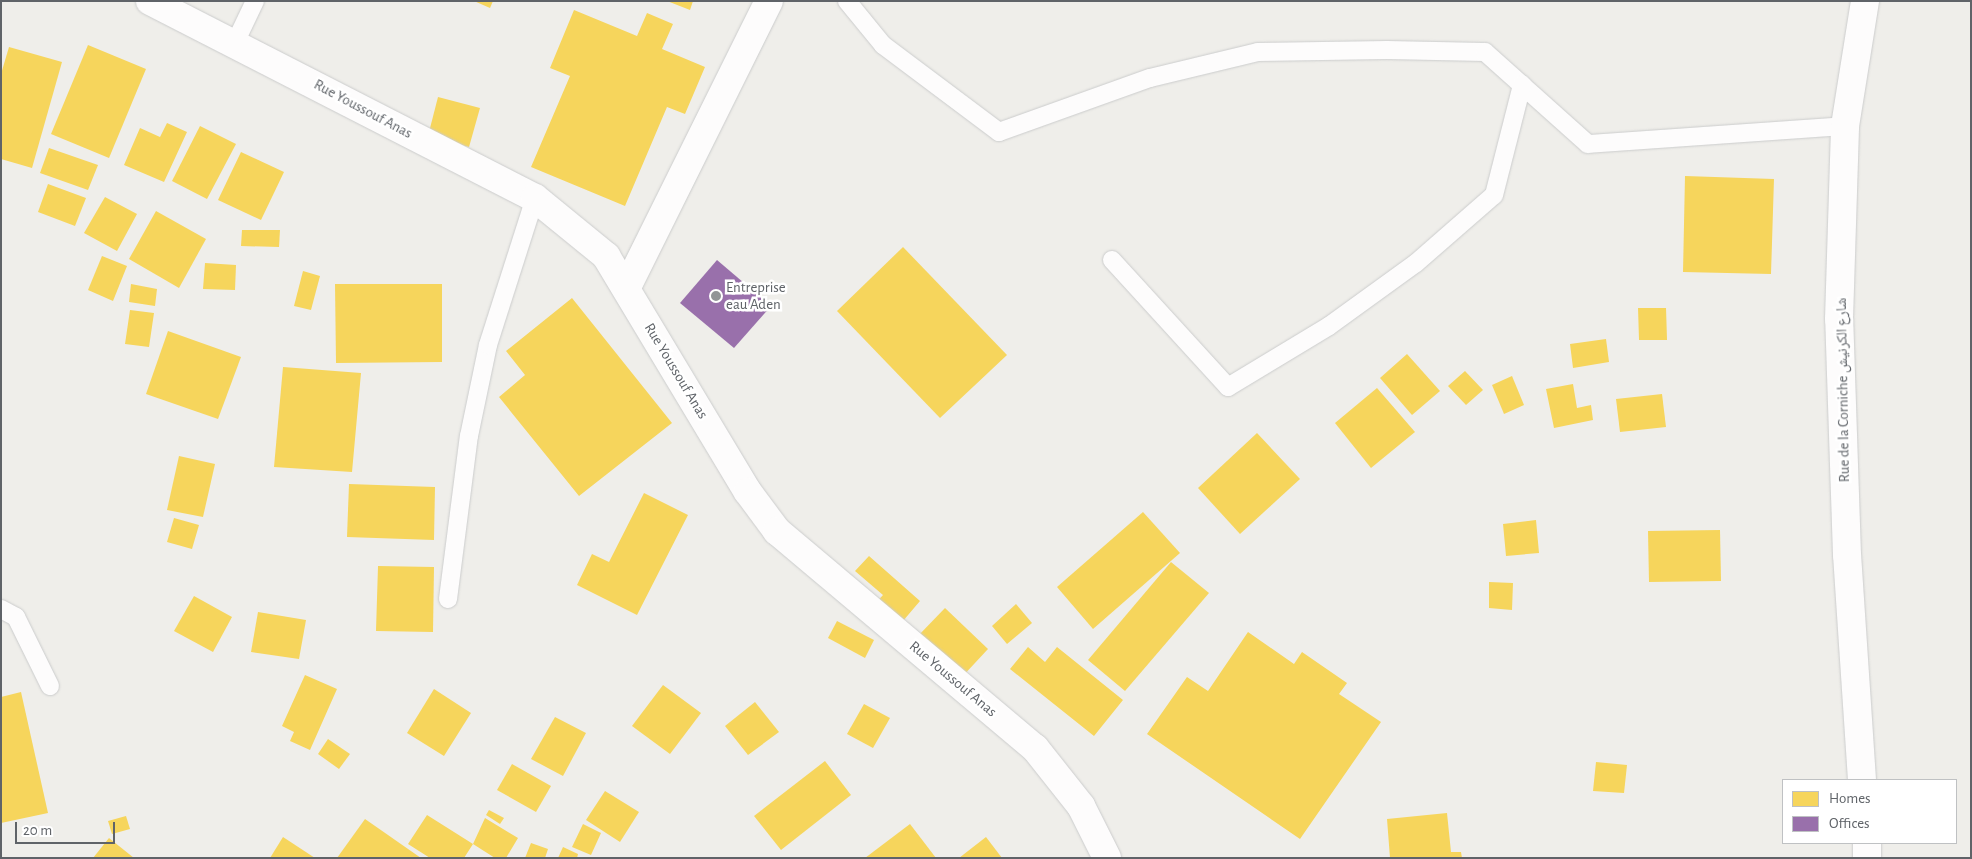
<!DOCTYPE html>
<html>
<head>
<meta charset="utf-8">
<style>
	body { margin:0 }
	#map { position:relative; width:1972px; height:859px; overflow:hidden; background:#efeeea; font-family:"Alegreya Sans","Noto Naskh Arabic",sans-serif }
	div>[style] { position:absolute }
	.homes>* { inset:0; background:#f6d55c }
	.offices>* { inset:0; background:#9970ab }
	.roads { filter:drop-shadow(0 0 1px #cbcccc) drop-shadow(0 0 1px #cbcccc) }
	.lane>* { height:18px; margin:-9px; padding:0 9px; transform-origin:9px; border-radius:9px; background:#fdfcfc }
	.street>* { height:28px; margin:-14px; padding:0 14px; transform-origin:14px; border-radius:14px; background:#fdfcfc }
	.secondary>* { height:28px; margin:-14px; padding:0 14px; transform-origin:14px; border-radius:14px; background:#fdfcfc }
	.dots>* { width:14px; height:14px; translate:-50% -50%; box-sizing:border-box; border:2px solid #fff; border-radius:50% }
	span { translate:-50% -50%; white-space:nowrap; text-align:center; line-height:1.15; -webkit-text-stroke:5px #fff; paint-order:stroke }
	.street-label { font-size:15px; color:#5f6368 }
	.poi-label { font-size:15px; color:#5f6368 }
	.left { translate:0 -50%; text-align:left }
	.frame { position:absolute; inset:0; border:2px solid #5f6368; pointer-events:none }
	.legend { position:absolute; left:1782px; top:779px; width:175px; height:65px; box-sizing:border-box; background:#fff; border:1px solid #bfc1c3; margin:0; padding:6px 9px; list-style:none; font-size:15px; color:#5f6368 }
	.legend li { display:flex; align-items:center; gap:10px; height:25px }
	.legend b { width:25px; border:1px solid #bfc1c3 }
	.scale { position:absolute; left:15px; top:822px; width:100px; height:22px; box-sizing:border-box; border:2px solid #5f6368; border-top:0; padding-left:6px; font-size:15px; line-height:18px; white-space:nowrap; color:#5f6368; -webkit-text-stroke:4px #fff; paint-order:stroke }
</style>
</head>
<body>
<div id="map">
	<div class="homes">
		<div style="clip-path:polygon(474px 1px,493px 1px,490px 8px)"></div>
		<div style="clip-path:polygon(667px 1px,693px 1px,690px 10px)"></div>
		<div style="clip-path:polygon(574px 10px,637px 36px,647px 13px,673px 24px,662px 49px,705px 67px,685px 114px,667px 107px,625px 206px,531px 167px,570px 76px,550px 68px)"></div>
		<div style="clip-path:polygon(88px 45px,146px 69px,109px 158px,51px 134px)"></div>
		<div style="clip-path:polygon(9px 47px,62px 62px,32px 168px,1px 159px,1px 74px)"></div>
		<div style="clip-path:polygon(438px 97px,480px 108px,469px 147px,428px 136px)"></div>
		<div style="clip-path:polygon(167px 123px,187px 132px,164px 182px,124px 165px,140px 128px,160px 137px)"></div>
		<div style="clip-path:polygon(200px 126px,236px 144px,207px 199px,172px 181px)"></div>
		<div style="clip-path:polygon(49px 148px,98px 165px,88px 190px,40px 173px)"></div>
		<div style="clip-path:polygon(241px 152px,284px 172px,261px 220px,218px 200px)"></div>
		<div style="clip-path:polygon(1685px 176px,1774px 179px,1771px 274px,1683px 272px)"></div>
		<div style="clip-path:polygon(48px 184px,86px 198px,75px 226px,38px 212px)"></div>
		<div style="clip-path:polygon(105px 197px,137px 214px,117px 251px,84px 233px)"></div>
		<div style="clip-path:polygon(156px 211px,206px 239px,179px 288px,129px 259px)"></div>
		<div style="clip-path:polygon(242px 230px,280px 230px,279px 247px,241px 246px)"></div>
		<div style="clip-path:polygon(903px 247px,1007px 355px,940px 418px,837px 311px)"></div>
		<div style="clip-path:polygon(102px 256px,127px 266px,113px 301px,88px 290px)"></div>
		<div style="clip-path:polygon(205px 263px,236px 265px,235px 290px,203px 289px)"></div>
		<div style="clip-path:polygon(303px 271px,320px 276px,311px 310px,294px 306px)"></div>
		<div style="clip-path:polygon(131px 284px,157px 289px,155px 306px,129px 302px)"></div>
		<div style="clip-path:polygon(335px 284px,442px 284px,442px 362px,336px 363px)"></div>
		<div style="clip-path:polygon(572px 298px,672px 423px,579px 496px,499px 397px,525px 375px,506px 351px)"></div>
		<div style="clip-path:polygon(1638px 308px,1666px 308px,1667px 340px,1639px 340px)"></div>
		<div style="clip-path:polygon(130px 310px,154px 313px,149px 347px,125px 344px)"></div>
		<div style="clip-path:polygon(168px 331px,241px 357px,218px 419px,146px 394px)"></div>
		<div style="clip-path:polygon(1606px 339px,1609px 362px,1573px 368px,1570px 344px)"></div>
		<div style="clip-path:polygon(1407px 354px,1440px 391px,1412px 415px,1380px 378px)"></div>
		<div style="clip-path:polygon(283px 367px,361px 373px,352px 472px,274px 467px)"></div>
		<div style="clip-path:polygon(1465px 371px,1483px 390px,1466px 405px,1448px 386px)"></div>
		<div style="clip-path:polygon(1512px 376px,1524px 405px,1504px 414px,1492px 385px)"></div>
		<div style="clip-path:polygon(1573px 384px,1577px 408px,1591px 405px,1593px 420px,1554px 428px,1546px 389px)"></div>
		<div style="clip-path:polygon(1377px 388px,1415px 432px,1371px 468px,1335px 423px)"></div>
		<div style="clip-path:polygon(1662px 394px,1666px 427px,1620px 432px,1616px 399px)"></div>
		<div style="clip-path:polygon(1257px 433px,1300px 479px,1240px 534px,1198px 488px)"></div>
		<div style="clip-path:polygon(179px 456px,215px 464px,203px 517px,167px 510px)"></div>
		<div style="clip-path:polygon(349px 484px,435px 487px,434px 540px,347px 537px)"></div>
		<div style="clip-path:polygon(644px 493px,688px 515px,637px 615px,577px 585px,592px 554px,609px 562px)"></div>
		<div style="clip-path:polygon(1143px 512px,1180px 553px,1093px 629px,1057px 587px)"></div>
		<div style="clip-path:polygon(174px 518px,199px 525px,192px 549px,167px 542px)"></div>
		<div style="clip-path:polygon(1536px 520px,1539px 553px,1506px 556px,1503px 524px)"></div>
		<div style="clip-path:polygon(1720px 530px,1721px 581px,1649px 582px,1648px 531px)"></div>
		<div style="clip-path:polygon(869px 556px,920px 601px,897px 628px,872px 607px,883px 595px,855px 571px)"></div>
		<div style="clip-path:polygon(1171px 562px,1209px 593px,1125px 691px,1088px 660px)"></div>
		<div style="clip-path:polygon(378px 566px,434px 567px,433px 632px,376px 631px)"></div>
		<div style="clip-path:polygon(1489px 582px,1513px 583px,1512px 610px,1489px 608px)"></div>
		<div style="clip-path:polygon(194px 596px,232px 617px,213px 652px,174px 631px)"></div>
		<div style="clip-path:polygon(1016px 604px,1032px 623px,1007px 644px,992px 626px)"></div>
		<div style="clip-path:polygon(945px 608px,988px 649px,961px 678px,917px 637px)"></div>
		<div style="clip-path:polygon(258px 612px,306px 620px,299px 659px,251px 652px)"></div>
		<div style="clip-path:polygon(837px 621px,874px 640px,865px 658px,828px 638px)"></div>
		<div style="clip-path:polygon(1248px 632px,1294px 664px,1302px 652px,1347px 683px,1339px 694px,1381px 722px,1300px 839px,1147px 734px,1187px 677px,1208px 691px)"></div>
		<div style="clip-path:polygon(1028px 647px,1045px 662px,1057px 647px,1123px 700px,1094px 736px,1010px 669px)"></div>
		<div style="clip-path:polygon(305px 675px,337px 689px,310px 750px,290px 741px,294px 732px,282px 726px)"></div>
		<div style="clip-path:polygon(663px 685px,701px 713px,670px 754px,632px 726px)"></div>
		<div style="clip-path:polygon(434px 689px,471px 713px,444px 756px,407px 733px)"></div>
		<div style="clip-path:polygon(21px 692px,48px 813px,1px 823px,1px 697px)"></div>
		<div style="clip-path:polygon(755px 702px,779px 732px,748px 755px,725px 726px)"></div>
		<div style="clip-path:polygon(864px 704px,890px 718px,873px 748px,847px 734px)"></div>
		<div style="clip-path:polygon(555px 717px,586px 733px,563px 776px,531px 759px)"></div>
		<div style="clip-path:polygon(328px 739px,350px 754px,339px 769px,318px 754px)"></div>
		<div style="clip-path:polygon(825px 761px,851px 795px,781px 850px,754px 816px)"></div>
		<div style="clip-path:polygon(1596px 762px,1627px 765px,1624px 793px,1593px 791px)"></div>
		<div style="clip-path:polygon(512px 764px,551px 786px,536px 812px,497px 790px)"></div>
		<div style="clip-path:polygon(605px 791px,639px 812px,620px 842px,586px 820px)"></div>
		<div style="clip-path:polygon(489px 810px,504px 818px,500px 824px,486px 815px)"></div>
		<div style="clip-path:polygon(1447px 813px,1451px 852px,1461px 852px,1462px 858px,1390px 858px,1387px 819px)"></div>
		<div style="clip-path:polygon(427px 815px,473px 844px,485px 818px,518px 838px,506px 858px,495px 858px,473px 844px,464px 858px,430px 858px,408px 844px)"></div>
		<div style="clip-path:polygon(126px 816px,130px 829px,112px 834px,108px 821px)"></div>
		<div style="clip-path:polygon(365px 819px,421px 858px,337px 858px)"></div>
		<div style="clip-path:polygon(583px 824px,601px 833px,591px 855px,572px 847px)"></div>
		<div style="clip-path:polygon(910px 824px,936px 858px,865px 858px)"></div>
		<div style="clip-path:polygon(283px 837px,315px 858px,270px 858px)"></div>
		<div style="clip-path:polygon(986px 837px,1002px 858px,959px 858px)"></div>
		<div style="clip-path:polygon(109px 838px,134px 858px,93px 858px)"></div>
		<div style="clip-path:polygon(531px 843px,548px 849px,545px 858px,525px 858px)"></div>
		<div style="clip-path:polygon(563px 847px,578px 854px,577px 858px,558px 858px)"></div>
	</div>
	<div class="offices">
		<div style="clip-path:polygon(717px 260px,771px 306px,734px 348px,680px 303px)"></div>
	</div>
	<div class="roads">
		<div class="lane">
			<div style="left:847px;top:1px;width:57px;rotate:50.7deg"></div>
			<div style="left:883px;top:45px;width:145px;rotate:36.9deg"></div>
			<div style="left:999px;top:132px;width:160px;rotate:-19.7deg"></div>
			<div style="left:1150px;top:78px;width:111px;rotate:-13.5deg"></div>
			<div style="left:1258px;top:52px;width:129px;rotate:-0.9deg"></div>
			<div style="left:1387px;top:50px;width:98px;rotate:1.2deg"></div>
			<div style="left:1485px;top:52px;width:138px;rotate:41.8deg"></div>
			<div style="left:1588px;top:144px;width:258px;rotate:-4deg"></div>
			<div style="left:234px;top:45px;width:49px;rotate:-64.5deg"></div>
			<div style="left:1112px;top:260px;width:172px;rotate:47.6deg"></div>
			<div style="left:1228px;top:387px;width:118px;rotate:-31.1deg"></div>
			<div style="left:1329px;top:326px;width:107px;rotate:-35.9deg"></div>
			<div style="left:1416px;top:263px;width:103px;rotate:-41.1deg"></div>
			<div style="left:1494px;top:195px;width:114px;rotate:-75.7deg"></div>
			<div style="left:448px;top:599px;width:164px;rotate:-82.7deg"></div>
			<div style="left:469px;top:436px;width:93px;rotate:-78.2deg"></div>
			<div style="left:488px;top:345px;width:154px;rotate:-72.3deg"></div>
			<div style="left:1px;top:609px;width:17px;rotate:28deg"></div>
			<div style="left:16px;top:617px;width:77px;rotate:63.8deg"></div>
		</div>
		<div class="street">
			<div style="left:150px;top:1px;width:432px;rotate:27.1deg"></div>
			<div style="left:535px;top:198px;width:92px;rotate:39.2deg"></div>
			<div style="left:606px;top:256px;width:275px;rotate:59deg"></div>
			<div style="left:748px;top:492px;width:49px;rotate:53.4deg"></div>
			<div style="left:777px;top:531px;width:337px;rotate:40.1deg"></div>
			<div style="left:1035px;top:748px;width:74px;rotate:51.6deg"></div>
			<div style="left:1081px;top:806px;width:58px;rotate:63.4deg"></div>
			<div style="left:627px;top:287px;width:319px;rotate:-63.6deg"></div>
		</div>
		<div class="secondary">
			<div style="left:1862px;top:780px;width:225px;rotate:-93.8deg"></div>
			<div style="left:1847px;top:555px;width:236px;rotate:-91.9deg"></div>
			<div style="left:1839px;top:319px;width:193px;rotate:-88.2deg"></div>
			<div style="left:1845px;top:126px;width:127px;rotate:-80.9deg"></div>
			<div style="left:1867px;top:843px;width:15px;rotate:90deg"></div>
		</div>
	</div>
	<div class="dots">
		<div style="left:716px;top:296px;background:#919496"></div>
	</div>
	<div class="street-label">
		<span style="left:363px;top:109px;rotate:28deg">Rue Youssouf Anas</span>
		<span style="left:676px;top:371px;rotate:59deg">Rue Youssouf Anas</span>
		<span style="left:1843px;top:390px;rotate:-91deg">Rue de la Corniche شارع الكرنيش</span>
		<span style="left:953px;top:679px;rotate:40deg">Rue Youssouf Anas</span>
	</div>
	<div class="poi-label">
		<span class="left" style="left:726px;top:296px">Entreprise<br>eau Aden</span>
	</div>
	<div class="frame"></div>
	<ul class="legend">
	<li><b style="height:14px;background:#f6d55c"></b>Homes</li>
	<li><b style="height:14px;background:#9970ab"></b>Offices</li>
	</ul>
	<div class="scale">20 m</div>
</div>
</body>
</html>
